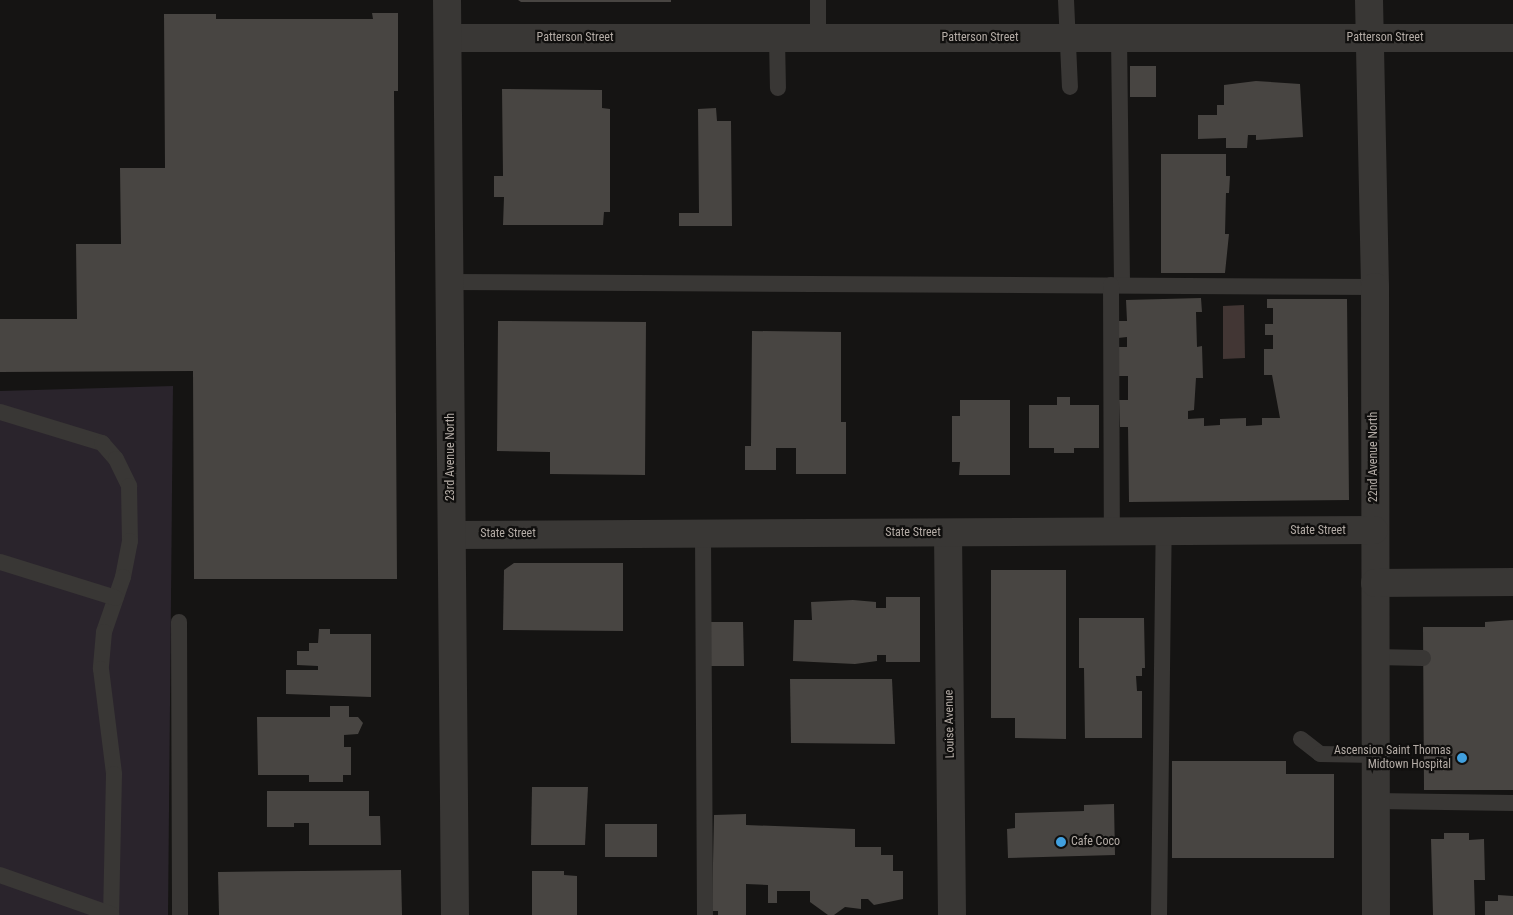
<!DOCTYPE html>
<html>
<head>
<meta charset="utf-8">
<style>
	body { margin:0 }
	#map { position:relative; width:1513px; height:915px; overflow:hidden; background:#151413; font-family:"Roboto Condensed",sans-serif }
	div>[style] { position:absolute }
	.green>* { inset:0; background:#2a242c }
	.water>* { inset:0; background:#423634 }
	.building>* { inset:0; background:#484542 }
	.service>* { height:16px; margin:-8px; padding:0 8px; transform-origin:8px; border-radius:8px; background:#393735 }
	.minor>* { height:28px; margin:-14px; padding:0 14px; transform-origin:14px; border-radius:14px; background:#393735 }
	.tertiary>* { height:28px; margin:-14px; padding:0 14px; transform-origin:14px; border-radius:14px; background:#393735 }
	.dots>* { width:14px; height:14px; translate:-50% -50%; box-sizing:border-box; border:2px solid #100f0e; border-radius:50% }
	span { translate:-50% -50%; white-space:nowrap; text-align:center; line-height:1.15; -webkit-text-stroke:4.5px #100f0e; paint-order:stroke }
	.street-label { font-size:12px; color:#b4aca6 }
	.poi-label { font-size:12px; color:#b4aca6 }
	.right { translate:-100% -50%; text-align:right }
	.left { translate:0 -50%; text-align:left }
</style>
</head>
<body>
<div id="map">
	<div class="green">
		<div style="clip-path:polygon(173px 386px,168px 915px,0 915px,0 391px)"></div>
	</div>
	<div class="water">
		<div style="clip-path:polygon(1244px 305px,1245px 358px,1223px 359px,1223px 306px)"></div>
	</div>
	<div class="building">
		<div style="clip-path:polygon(518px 0,671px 0,671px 2px,521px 2px)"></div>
		<div style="clip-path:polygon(372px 13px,398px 13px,398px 91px,394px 91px,397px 579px,194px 579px,193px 371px,0 372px,0 319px,77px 319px,76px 244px,121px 244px,120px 168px,165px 168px,164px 14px,216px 14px,216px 19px,373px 19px)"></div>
		<div style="clip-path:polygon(1130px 66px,1156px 66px,1156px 97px,1130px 97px)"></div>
		<div style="clip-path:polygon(1256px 81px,1300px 84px,1303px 137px,1256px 140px,1256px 135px,1248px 135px,1247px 148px,1226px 148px,1226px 138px,1198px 139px,1198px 115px,1217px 115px,1217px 105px,1224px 105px,1224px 85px)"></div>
		<div style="clip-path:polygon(502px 89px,602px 90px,602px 108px,610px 109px,610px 212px,604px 212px,603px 225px,503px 225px,504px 197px,494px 197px,494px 176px,503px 176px)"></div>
		<div style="clip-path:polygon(716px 108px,717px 121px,731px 121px,732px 226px,679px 226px,679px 213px,699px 213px,698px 109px)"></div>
		<div style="clip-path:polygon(1161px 154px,1226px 154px,1226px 176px,1230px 176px,1229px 193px,1226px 193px,1225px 234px,1229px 234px,1225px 273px,1161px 273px)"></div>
		<div style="clip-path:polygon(1201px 298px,1202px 312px,1196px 312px,1197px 347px,1202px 346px,1203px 378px,1196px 378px,1194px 410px,1188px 411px,1188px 419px,1204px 418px,1204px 426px,1220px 425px,1220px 419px,1246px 418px,1246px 426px,1262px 425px,1262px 418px,1280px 418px,1272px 375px,1264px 375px,1264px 349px,1273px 349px,1273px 335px,1265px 335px,1265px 324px,1273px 324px,1273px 308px,1267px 308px,1267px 299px,1347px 299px,1349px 500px,1129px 502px,1128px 427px,1120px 427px,1119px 400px,1128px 400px,1128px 376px,1119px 376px,1119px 347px,1127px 347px,1127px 337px,1118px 338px,1118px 321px,1127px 321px,1126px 300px)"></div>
		<div style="clip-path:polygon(498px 321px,646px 322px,645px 475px,550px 474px,550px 452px,497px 451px)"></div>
		<div style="clip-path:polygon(752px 331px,841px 332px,841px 422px,846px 422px,846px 474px,796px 474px,796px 448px,776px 448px,776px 470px,745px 470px,745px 446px,751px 446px)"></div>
		<div style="clip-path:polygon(1057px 397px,1070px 397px,1070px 405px,1099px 405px,1099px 448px,1074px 448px,1074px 453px,1054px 453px,1054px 448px,1029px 448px,1029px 405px,1057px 405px)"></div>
		<div style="clip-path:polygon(960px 400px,1010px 400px,1010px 475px,959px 475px,960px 462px,952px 462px,952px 416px,960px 416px)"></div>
		<div style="clip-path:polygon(514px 563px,623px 563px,623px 631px,503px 630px,504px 570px)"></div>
		<div style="clip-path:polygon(991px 570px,1066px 570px,1066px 739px,1015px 738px,1015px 718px,991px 718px)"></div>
		<div style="clip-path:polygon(886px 597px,920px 597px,920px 662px,886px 662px,886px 655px,877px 655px,877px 661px,855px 664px,793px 661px,794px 620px,812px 620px,811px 602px,853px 600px,876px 602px,876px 608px,886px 608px)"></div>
		<div style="clip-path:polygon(1079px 618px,1144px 618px,1145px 668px,1142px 668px,1142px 676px,1136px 676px,1137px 691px,1142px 691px,1142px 738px,1085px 738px,1084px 668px,1079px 668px)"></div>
		<div style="clip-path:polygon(1513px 620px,1513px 790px,1424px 790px,1423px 627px,1485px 627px,1485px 622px)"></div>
		<div style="clip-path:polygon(710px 622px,743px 622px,744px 666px,710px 666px)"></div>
		<div style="clip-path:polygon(319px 629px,330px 629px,330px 634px,371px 634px,371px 697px,286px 694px,286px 670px,318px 670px,318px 666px,297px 665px,297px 651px,309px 651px,309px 643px,318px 643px)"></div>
		<div style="clip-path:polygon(790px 679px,892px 679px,895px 744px,791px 743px)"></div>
		<div style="clip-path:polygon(330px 706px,349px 706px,349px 717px,358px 717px,363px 723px,358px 734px,344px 735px,344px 747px,351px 747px,351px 775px,343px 775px,343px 782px,309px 782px,309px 775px,258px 775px,257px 717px,330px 717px)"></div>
		<div style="clip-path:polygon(1172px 761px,1286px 761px,1286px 774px,1334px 774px,1334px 858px,1172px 858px)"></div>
		<div style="clip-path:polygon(532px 787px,588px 787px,585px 845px,531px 845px)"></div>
		<div style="clip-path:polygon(267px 791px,369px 791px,369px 816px,380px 816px,381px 845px,309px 845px,309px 823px,294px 823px,294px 827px,267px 827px)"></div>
		<div style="clip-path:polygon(1114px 804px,1115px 855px,1008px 858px,1007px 829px,1015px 828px,1015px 813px,1084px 811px,1084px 805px)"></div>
		<div style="clip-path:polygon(746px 814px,746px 825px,855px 829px,855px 847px,881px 847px,881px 855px,893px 855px,893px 871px,903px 871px,903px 899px,874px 905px,868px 899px,861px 899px,861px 909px,845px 907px,834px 915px,828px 915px,810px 902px,810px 891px,777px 891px,777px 903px,768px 903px,768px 885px,746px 884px,746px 915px,718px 915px,718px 911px,712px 911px,714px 815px)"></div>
		<div style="clip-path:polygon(605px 824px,657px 824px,657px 857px,605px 857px)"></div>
		<div style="clip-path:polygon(1444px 833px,1469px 833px,1469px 840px,1484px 839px,1485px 880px,1474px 880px,1475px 915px,1433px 915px,1431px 839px,1444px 839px)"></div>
		<div style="clip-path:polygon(401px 870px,402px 915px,219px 915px,218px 872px)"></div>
		<div style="clip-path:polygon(532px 871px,564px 871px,564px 875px,577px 876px,577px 915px,532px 915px)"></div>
		<div style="clip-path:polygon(1498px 895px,1513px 896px,1513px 915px,1485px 915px,1485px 901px,1498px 901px)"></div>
	</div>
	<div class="service">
		<div style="left:1066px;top:0;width:87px;rotate:87.4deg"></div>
		<div style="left:1119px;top:37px;width:248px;rotate:89.3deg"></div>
		<div style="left:777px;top:38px;width:50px;rotate:88.9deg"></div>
		<div style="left:818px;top:38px;width:38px;rotate:-90deg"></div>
		<div style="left:449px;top:282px;width:926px;rotate:0.31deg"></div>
		<div style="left:1111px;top:285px;width:247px;rotate:89.8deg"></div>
		<div style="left:0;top:412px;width:107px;rotate:16.9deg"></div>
		<div style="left:102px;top:443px;width:21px;rotate:49deg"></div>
		<div style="left:116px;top:459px;width:30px;rotate:64deg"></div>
		<div style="left:129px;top:486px;width:55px;rotate:89deg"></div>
		<div style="left:130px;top:541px;width:37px;rotate:101deg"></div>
		<div style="left:123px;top:577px;width:58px;rotate:109.1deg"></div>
		<div style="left:104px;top:632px;width:37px;rotate:95deg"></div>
		<div style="left:101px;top:669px;width:106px;rotate:82.9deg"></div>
		<div style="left:114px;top:774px;width:141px;rotate:91.2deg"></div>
		<div style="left:703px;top:534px;width:381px;rotate:89.7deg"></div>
		<div style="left:0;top:562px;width:121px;rotate:17.2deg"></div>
		<div style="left:179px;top:622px;width:293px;rotate:89.8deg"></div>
		<div style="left:1376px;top:657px;width:47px;rotate:1.2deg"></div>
		<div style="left:1301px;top:739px;width:24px;rotate:38deg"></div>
		<div style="left:1320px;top:754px;width:56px;rotate:1deg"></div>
		<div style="left:1376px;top:801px;width:137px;rotate:0.8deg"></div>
		<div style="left:0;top:875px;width:118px;rotate:19.4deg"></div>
		<div style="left:1159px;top:915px;width:384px;rotate:-89.3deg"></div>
	</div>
	<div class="minor">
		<div style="left:1369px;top:0;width:287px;rotate:88.8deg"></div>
		<div style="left:1375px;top:287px;width:628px;rotate:89.91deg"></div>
		<div style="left:448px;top:38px;width:1065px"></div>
		<div style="left:948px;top:533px;width:382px;rotate:89.4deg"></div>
		<div style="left:452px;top:535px;width:922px;rotate:-0.31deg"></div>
		<div style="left:1375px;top:583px;width:138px;rotate:-0.4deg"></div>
	</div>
	<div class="tertiary">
		<div style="left:447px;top:0;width:915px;rotate:89.5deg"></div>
	</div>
	<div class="dots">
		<div style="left:1462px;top:758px;background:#41a0df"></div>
		<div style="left:1061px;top:842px;background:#41a0df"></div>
	</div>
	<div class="street-label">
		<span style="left:575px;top:38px">Patterson Street</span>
		<span style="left:980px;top:38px">Patterson Street</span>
		<span style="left:1385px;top:38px">Patterson Street</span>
		<span style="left:451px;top:457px;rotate:-90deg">23rd Avenue North</span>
		<span style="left:1374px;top:457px;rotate:-90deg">22nd Avenue North</span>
		<span style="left:1318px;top:531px">State Street</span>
		<span style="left:913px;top:533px">State Street</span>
		<span style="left:508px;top:534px">State Street</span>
		<span style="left:950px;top:724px;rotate:-91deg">Louise Avenue</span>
	</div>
	<div class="poi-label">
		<span class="right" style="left:1451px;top:758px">Ascension Saint Thomas<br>Midtown Hospital</span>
		<span class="left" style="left:1071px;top:842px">Cafe Coco</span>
	</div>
</div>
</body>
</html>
